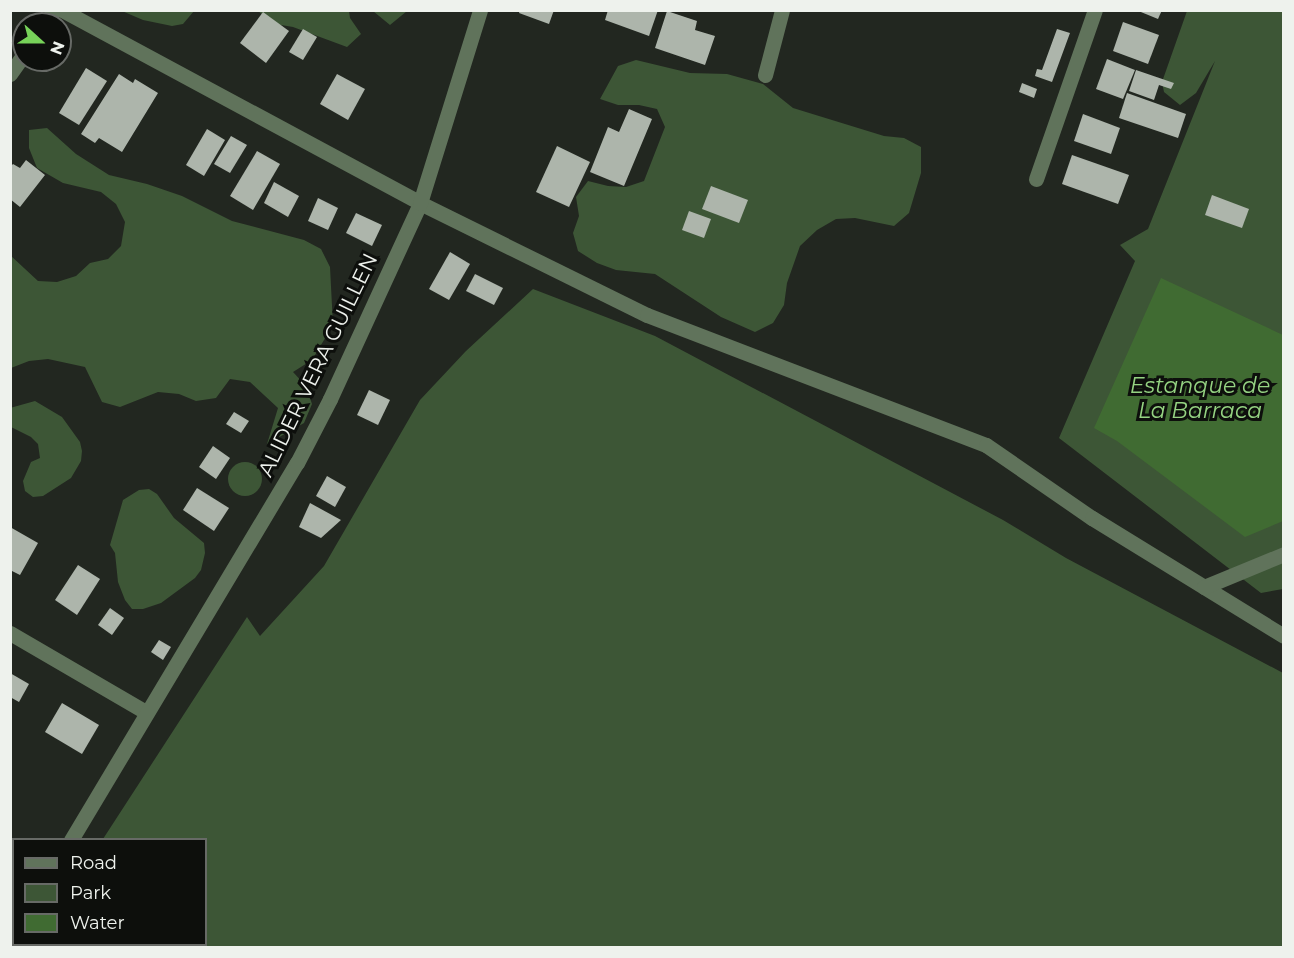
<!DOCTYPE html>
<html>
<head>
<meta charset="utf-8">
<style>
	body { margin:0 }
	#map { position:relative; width:1294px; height:958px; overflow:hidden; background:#222720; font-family:Montserrat,sans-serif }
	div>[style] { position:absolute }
	.green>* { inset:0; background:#3d5636 }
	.round { border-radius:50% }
	.water>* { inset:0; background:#406b32 }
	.building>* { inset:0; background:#adb5ab }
	.minor>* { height:15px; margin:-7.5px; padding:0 7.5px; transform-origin:7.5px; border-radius:7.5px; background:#60735b }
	span { translate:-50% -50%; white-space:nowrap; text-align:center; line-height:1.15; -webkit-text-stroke:6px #0d0f0c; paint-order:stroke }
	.street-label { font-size:21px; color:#eef2ed }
	.water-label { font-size:22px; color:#95d382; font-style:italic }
	.frame { position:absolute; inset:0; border:12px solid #eef2ed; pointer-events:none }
	.legend { position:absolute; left:12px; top:838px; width:195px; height:108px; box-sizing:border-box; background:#0d0f0c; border:2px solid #676a66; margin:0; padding:8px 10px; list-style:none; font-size:18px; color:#eef2ed }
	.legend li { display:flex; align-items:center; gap:12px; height:30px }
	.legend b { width:30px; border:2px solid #676a66 }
	.north { position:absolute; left:12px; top:12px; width:60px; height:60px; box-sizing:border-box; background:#0d0f0c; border:2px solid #676a66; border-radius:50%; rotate:111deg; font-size:16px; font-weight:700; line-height:24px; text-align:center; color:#eef2ed }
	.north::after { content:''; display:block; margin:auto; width:21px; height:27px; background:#77d259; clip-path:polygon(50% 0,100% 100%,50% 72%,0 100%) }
</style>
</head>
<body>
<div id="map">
	<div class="green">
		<div style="clip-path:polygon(122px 11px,194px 11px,183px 24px,172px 26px,143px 20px)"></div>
		<div style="clip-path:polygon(258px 11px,349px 11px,350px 18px,361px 34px,347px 47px,293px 27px,275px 24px)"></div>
		<div style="clip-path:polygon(373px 11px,407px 11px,390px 25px)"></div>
		<div style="clip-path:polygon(1187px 11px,1283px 11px,1283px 589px,1261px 593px,1059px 438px,1135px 261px,1120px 245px,1148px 229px,1215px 61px,1196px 93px,1180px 105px,1164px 92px,1162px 82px)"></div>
		<div style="clip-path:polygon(636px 60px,690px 73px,727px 74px,763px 84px,793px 108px,884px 136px,904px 138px,921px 147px,921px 173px,909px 213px,894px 226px,855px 218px,836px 219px,817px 230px,800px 246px,787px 283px,784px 305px,773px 323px,755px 332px,721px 317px,655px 274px,616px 270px,597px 263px,578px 251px,573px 233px,579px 216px,576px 197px,588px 181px,608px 186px,626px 187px,644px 181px,665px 127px,657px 109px,639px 105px,618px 105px,600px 99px,618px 66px)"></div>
		<div style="clip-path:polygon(47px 128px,76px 154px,109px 175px,147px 184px,182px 196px,232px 221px,304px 240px,321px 249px,330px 267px,333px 325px,312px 360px,293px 372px,306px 386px,312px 404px,304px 423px,267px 444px,278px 408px,250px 382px,230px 379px,216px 398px,196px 401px,179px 394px,158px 392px,120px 407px,102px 402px,85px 367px,48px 359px,29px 361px,11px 368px,10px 255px,38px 281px,57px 282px,76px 276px,90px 263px,108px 259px,121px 246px,125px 222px,116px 204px,101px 192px,63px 183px,37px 168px,29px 148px,29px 130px)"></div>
		<div style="clip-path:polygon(533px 289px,655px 336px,1003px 520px,1066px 558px,1283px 673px,1283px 947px,177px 947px,173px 945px,206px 944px,206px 840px,103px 839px,247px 617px,260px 636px,324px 566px,420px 400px,466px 351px)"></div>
		<div style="clip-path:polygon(35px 401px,62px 417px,80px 442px,82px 451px,81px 461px,71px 478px,43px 496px,33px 497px,25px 491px,23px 481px,31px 462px,40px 458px,38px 444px,31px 437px,11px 427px,10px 408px)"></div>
		<div class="round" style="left:228px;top:462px;width:34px;height:34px"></div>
		<div style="clip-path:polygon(149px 489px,157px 494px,174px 518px,204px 543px,205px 553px,201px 570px,195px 578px,161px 603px,143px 609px,132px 609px,125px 600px,118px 582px,115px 553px,110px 545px,123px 500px,139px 490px)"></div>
	</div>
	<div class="water">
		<div style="clip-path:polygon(1161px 278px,1283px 335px,1283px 521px,1245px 537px,1117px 441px,1094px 428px)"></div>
	</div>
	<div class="building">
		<div style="clip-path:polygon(520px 10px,554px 10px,549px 24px,519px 13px)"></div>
		<div style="clip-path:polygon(608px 10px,658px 10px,649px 36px,605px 20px)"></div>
		<div style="clip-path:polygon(1136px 10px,1162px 10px,1158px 19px)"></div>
		<div style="clip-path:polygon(667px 11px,697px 21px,695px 30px,715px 36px,705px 65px,655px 48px)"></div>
		<div style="clip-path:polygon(263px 12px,289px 31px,266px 63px,240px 43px)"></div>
		<div style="clip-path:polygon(1123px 22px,1159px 35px,1148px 64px,1113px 51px)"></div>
		<div style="clip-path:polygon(303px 29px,317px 37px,303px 60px,289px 52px)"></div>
		<div style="clip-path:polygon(1057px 29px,1070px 33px,1052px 82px,1035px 76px,1037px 69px,1042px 70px)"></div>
		<div style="clip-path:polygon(1107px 59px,1135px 70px,1123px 99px,1096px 89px)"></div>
		<div style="clip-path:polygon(86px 68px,107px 81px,79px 125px,59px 113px)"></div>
		<div style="clip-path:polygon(1136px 70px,1174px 83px,1171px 89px,1159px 85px,1154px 100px,1129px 91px)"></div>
		<div style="clip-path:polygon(119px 74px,133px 83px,135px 79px,158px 93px,122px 152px,99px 138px,95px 143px,81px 134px)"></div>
		<div style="clip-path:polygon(337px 74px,365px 89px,348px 120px,320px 104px)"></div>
		<div style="clip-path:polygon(1022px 83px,1037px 89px,1034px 98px,1019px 92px)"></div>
		<div style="clip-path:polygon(1127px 93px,1186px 114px,1178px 138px,1119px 118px)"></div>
		<div style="clip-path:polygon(629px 109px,652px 119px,624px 186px,590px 172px,608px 127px,619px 132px)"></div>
		<div style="clip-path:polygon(1083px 114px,1120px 128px,1111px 154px,1074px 141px)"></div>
		<div style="clip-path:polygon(207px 129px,225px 140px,204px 176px,186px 165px)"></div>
		<div style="clip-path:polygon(231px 136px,247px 145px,230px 173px,214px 164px)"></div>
		<div style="clip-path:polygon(557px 146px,590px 162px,569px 207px,536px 192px)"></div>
		<div style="clip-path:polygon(257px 151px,280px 164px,253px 210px,230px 196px)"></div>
		<div style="clip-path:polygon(1072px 155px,1129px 175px,1118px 204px,1062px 184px)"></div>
		<div style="clip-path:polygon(26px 160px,45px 175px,20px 207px,10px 199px,10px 167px,13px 164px,20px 168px)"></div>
		<div style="clip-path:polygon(274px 182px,299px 196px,288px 217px,264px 203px)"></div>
		<div style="clip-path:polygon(711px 186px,748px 200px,739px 223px,702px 209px)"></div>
		<div style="clip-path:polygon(1212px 195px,1249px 209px,1242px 228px,1205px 215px)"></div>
		<div style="clip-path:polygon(318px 198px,338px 208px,328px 230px,308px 221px)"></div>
		<div style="clip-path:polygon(689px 211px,711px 219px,704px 238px,682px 230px)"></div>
		<div style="clip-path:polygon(356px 213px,382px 225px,372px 246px,346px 233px)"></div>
		<div style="clip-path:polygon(450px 252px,470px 264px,449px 300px,429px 289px)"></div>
		<div style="clip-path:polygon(475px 274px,503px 288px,494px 305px,466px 291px)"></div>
		<div style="clip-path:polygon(369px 390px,390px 400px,378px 425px,357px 415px)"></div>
		<div style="clip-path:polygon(234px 412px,249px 421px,241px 433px,226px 424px)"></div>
		<div style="clip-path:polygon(213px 446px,230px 458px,216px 479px,199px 467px)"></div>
		<div style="clip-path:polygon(327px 476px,346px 487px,335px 507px,316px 496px)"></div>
		<div style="clip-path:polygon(197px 488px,229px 508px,214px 531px,183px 510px)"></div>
		<div style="clip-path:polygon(310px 503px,341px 520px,321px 538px,299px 527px)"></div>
		<div style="clip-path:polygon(10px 527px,38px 543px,20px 575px,10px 570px)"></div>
		<div style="clip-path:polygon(78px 565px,100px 579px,77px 615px,55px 600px)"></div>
		<div style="clip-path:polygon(110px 608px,124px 618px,112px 635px,98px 625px)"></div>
		<div style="clip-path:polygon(159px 640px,171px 647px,163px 660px,151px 652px)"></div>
		<div style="clip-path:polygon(10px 673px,29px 684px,19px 702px,10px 697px)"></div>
		<div style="clip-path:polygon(62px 703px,99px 725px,82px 754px,45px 732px)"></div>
	</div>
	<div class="minor">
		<div style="left:62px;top:10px;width:407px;rotate:28.3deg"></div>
		<div style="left:420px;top:203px;width:253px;rotate:26.3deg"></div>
		<div style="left:647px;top:315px;width:363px;rotate:21deg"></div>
		<div style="left:986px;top:445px;width:129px;rotate:34.6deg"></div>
		<div style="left:1092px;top:518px;width:225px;rotate:31.6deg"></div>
		<div style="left:45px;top:24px;width:17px;rotate:-57deg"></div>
		<div style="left:10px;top:74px;width:24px;rotate:-55deg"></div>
		<div style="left:765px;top:75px;width:67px;rotate:-75.3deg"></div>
		<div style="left:1036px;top:179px;width:179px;rotate:-70.8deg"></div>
		<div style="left:1204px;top:587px;width:87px;rotate:-22.4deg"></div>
		<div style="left:10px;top:633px;width:157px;rotate:30.2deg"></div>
		<div style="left:71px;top:840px;width:440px;rotate:-59.1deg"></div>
		<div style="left:297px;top:463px;width:72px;rotate:-62.7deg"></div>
		<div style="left:330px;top:399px;width:216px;rotate:-65.3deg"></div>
		<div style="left:420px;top:203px;width:202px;rotate:-72.7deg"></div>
		<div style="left:10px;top:943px;width:6px;rotate:-51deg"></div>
	</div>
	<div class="street-label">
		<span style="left:318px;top:365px;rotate:-64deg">ALIDER VERA GUILLEN</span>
	</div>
	<div class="water-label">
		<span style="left:1200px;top:398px">Estanque de<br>La Barraca</span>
	</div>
	<div class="frame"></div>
	<ul class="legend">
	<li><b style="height:8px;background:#60735b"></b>Road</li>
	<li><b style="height:16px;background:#3d5636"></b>Park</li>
	<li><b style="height:16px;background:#406b32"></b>Water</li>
	</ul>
	<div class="north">N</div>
</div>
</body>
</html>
